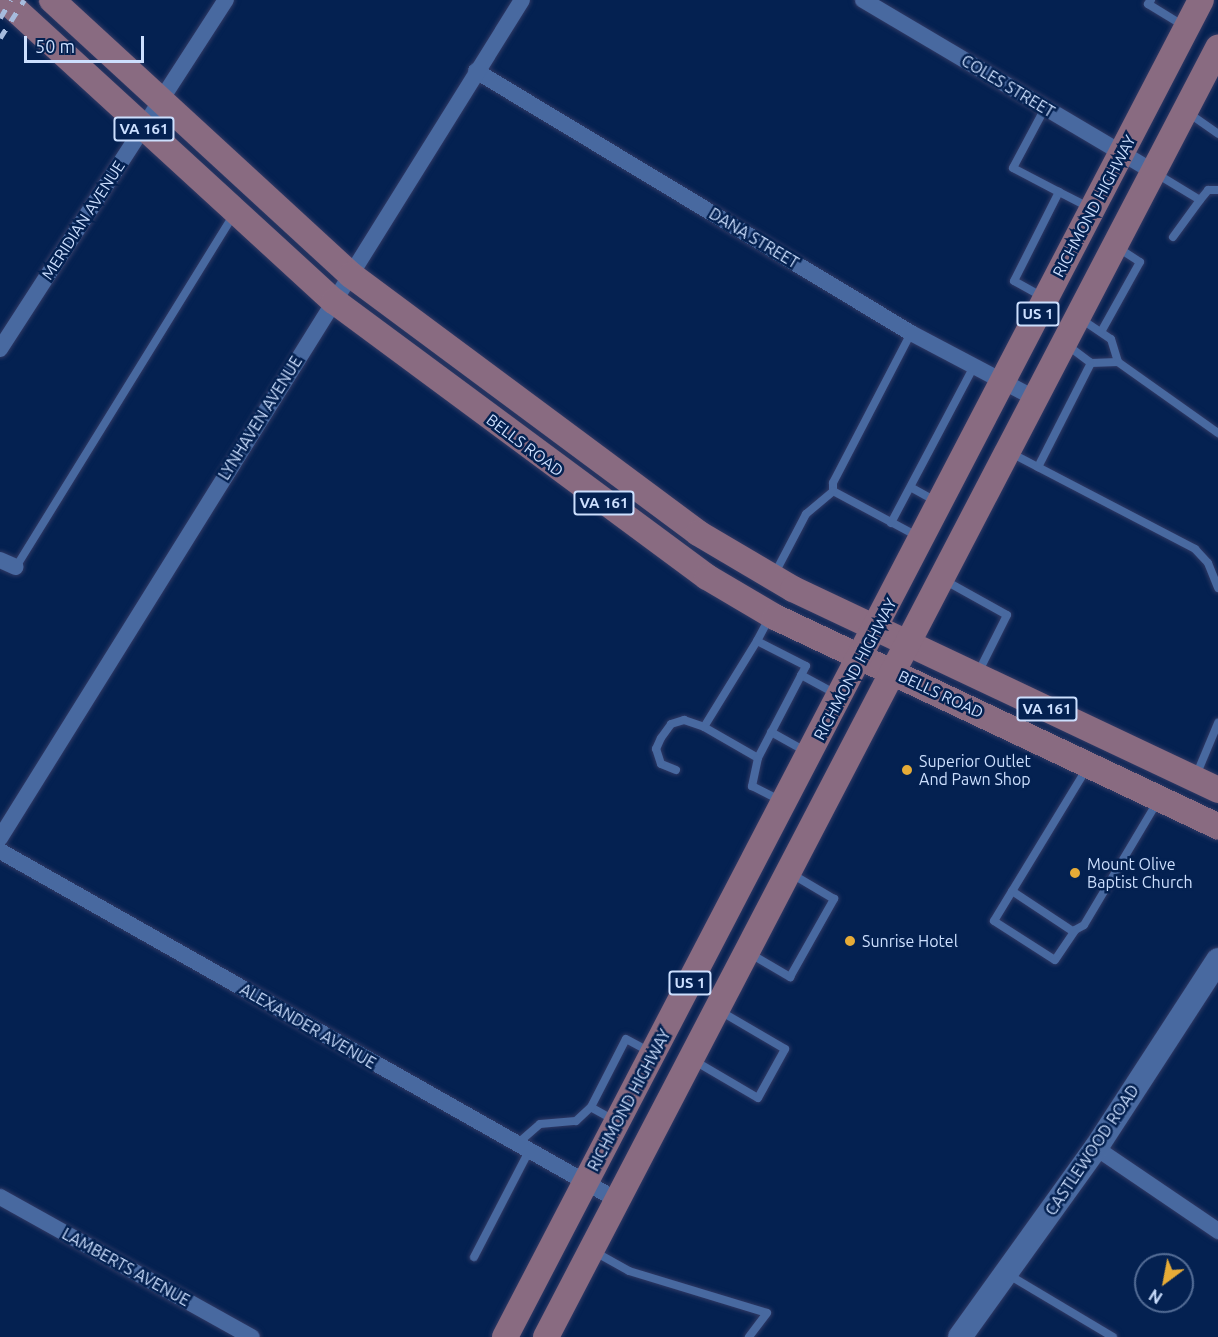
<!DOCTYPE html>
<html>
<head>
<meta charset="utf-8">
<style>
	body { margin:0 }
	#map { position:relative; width:1218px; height:1337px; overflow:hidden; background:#042151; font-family:Ubuntu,sans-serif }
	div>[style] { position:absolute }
	.roads { filter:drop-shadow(0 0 2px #313a65) drop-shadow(0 0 2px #313a65) }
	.lane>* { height:8px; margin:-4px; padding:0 4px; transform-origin:4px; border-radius:4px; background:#4869a0 }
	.street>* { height:16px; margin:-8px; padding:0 8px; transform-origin:8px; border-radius:8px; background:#4869a0 }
	.secondary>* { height:24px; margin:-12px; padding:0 12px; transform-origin:12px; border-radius:12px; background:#4869a0 }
	.primary>* { height:26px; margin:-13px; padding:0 13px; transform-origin:13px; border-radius:13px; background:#896b81 }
	.rail>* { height:4.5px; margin-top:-2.25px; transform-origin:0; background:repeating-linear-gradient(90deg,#a6bbdd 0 10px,transparent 0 20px) }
	.dots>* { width:16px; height:16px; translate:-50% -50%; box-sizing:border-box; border:3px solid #042151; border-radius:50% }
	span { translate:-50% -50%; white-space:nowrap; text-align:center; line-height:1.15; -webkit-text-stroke:5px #042151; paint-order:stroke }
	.shield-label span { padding:2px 4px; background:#042151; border:2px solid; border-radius:4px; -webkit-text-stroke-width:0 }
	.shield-label { font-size:15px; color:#ccdffe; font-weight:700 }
	.street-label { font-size:16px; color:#ccdffe }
	.poi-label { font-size:16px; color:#ccdffe }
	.left { translate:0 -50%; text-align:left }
	.north { position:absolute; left:1134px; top:1253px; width:60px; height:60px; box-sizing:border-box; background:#042151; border:2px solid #546d96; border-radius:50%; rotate:212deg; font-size:16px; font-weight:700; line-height:24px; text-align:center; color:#ccdffe }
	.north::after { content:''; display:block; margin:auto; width:21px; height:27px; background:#e7ac37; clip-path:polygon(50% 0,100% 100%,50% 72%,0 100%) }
	.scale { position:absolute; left:24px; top:36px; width:120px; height:27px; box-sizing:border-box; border:3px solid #ccdffe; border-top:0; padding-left:8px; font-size:18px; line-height:21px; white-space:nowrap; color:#ccdffe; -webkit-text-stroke:4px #042151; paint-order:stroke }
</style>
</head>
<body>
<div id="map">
	<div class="roads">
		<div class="lane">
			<div style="left:1151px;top:0;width:5px;rotate:127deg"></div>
			<div style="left:1148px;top:4px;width:42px;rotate:31.4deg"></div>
			<div style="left:1045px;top:108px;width:68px;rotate:118.1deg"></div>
			<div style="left:1013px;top:168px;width:52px;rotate:27.6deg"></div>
			<div style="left:1187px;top:112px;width:38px;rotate:35deg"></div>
			<div style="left:1157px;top:174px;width:50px;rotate:31.2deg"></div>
			<div style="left:1200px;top:200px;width:13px;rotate:-51deg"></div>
			<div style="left:1208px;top:190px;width:10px"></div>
			<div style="left:1173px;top:237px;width:46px;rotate:-53.9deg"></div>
			<div style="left:1043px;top:297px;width:33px;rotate:-151deg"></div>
			<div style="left:1014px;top:281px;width:100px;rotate:-63.2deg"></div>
			<div style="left:1059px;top:192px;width:35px;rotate:27deg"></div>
			<div style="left:1081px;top:319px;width:36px;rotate:34deg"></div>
			<div style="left:1111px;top:339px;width:24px;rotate:73deg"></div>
			<div style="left:1101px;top:332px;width:80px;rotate:-60.9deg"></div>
			<div style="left:1140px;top:262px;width:27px;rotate:-147deg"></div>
			<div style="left:911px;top:333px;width:169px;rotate:117.5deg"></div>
			<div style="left:833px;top:483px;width:8px;rotate:90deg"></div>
			<div style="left:833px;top:491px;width:98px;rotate:28.1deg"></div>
			<div style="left:1067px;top:345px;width:30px;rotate:37deg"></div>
			<div style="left:1091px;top:363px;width:27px;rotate:-2deg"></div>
			<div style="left:1118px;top:362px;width:123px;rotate:35.4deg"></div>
			<div style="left:1009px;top:452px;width:210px;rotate:27.5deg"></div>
			<div style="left:1195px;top:549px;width:19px;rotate:47deg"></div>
			<div style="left:1208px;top:563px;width:27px;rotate:68deg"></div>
			<div style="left:1038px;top:467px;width:117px;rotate:-63deg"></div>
			<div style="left:912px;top:488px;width:29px;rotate:29deg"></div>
			<div style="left:891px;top:523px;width:178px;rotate:-62.1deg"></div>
			<div style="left:16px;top:567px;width:416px;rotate:-58.3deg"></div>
			<div style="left:774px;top:575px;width:69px;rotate:-62.3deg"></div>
			<div style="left:806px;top:514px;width:35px;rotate:-40deg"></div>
			<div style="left:944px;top:580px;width:72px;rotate:29.1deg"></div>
			<div style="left:1007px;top:615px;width:65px;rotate:116.6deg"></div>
			<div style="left:757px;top:641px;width:27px;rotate:-62deg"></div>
			<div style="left:801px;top:675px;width:42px;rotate:28.4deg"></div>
			<div style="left:771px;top:732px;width:41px;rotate:29.1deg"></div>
			<div style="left:758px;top:758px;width:62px;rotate:-150.1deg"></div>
			<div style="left:704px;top:727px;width:101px;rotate:-58.4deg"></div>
			<div style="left:757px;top:641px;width:55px;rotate:27deg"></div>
			<div style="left:806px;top:666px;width:104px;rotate:117.6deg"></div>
			<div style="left:758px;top:758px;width:29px;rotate:102deg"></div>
			<div style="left:752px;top:786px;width:34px;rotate:27deg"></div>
			<div style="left:1087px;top:768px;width:179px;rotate:121.3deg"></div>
			<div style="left:994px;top:921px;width:72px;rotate:32.6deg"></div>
			<div style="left:1055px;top:960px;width:36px;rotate:-56deg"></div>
			<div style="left:1075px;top:930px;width:10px;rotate:-29deg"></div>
			<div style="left:1084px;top:925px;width:144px;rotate:-59.2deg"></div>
			<div style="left:676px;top:770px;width:16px;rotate:-158deg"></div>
			<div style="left:661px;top:764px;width:16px;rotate:-108deg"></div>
			<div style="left:656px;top:749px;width:12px;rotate:-66deg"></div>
			<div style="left:661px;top:738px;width:17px;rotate:-54deg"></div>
			<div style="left:671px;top:724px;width:14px;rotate:-17deg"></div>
			<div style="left:684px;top:720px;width:21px;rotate:19deg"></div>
			<div style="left:1195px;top:778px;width:60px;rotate:-67.3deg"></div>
			<div style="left:1012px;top:891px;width:74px;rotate:33.5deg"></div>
			<div style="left:749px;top:953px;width:48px;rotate:30.3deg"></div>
			<div style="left:790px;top:977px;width:90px;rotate:-60.6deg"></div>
			<div style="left:834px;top:899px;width:51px;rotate:-149.4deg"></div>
			<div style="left:693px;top:1060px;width:75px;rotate:30.3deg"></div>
			<div style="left:758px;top:1098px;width:56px;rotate:-61.1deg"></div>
			<div style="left:785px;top:1049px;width:75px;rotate:-149.7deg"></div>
			<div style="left:614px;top:1120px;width:26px;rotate:-151deg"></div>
			<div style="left:591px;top:1107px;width:76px;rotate:-62.8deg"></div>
			<div style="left:626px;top:1039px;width:27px;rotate:28deg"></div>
			<div style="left:517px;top:1144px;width:30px;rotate:-41deg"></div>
			<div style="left:540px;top:1124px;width:36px;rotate:-5deg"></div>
			<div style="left:576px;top:1121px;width:21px;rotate:-43deg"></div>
			<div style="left:595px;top:1252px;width:39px;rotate:29deg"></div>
			<div style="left:629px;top:1271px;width:144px;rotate:16.9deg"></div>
			<div style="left:767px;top:1313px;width:30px;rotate:127deg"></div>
			<div style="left:474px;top:1257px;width:119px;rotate:-62.6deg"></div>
			<div style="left:1009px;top:1275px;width:121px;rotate:30.8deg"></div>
		</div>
		<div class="street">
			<div style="left:863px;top:0;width:338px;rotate:30.6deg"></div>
			<div style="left:476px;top:71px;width:508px;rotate:31.06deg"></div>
			<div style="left:911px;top:333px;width:141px;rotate:27.8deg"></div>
			<div style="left:0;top:349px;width:416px;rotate:-57.1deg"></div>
			<div style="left:0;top:560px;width:17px;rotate:24deg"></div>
			<div style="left:0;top:838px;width:987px;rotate:-58.08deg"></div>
			<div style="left:0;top:851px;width:709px;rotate:29.49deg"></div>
			<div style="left:1096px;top:1148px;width:148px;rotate:34.2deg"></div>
			<div style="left:0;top:1197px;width:288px;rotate:29.1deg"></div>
		</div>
		<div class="secondary">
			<div style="left:960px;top:1337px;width:233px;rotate:-54.3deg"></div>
			<div style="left:1096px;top:1148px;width:224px;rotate:-57deg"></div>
		</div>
		<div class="primary">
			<div style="left:5px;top:0;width:446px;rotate:42.5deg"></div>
			<div style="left:334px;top:301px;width:464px;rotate:36.5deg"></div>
			<div style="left:707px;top:577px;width:79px;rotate:30.5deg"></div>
			<div style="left:775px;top:617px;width:490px;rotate:25.3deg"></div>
			<div style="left:52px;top:0;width:406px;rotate:42.6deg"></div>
			<div style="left:351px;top:275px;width:432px;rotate:36.6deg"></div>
			<div style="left:698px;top:533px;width:110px;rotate:30.5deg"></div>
			<div style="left:793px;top:589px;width:470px;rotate:25.3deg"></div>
			<div style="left:505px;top:1337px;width:1507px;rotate:-62.5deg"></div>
			<div style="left:546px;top:1337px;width:1454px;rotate:-62.47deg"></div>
		</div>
	</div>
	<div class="rail">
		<div style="left:0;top:18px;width:21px;rotate:-59deg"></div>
		<div style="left:0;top:38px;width:45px;rotate:-57.7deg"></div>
	</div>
	<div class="dots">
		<div style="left:907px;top:770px;background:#e7ac37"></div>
		<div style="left:1075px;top:873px;background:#e7ac37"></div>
		<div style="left:850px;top:941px;background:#e7ac37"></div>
	</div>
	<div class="shield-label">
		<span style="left:144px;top:129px">VA 161</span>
		<span style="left:1038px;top:314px">US 1</span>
		<span style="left:604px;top:503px">VA 161</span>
		<span style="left:1047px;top:709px">VA 161</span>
		<span style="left:690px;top:983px">US 1</span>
	</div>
	<div class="street-label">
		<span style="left:1008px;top:86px;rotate:31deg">COLES STREET</span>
		<span style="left:1094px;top:206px;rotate:-62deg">RICHMOND HIGHWAY</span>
		<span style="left:83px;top:220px;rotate:-57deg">MERIDIAN AVENUE</span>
		<span style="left:754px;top:238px;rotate:31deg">DANA STREET</span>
		<span style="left:260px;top:418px;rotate:-58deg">LYNHAVEN AVENUE</span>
		<span style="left:525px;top:445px;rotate:37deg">BELLS ROAD</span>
		<span style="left:855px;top:669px;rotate:-62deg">RICHMOND HIGHWAY</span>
		<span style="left:941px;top:694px;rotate:25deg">BELLS ROAD</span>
		<span style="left:308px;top:1026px;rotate:30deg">ALEXANDER AVENUE</span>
		<span style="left:629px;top:1100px;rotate:-62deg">RICHMOND HIGHWAY</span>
		<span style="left:1092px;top:1150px;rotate:-56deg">CASTLEWOOD ROAD</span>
		<span style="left:126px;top:1267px;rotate:29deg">LAMBERTS AVENUE</span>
	</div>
	<div class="poi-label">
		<span class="left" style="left:919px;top:770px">Superior Outlet<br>And Pawn Shop</span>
		<span class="left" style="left:1087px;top:873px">Mount Olive<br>Baptist Church</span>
		<span class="left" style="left:862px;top:941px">Sunrise Hotel</span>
	</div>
	<div class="north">N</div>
	<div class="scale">50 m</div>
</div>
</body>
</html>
